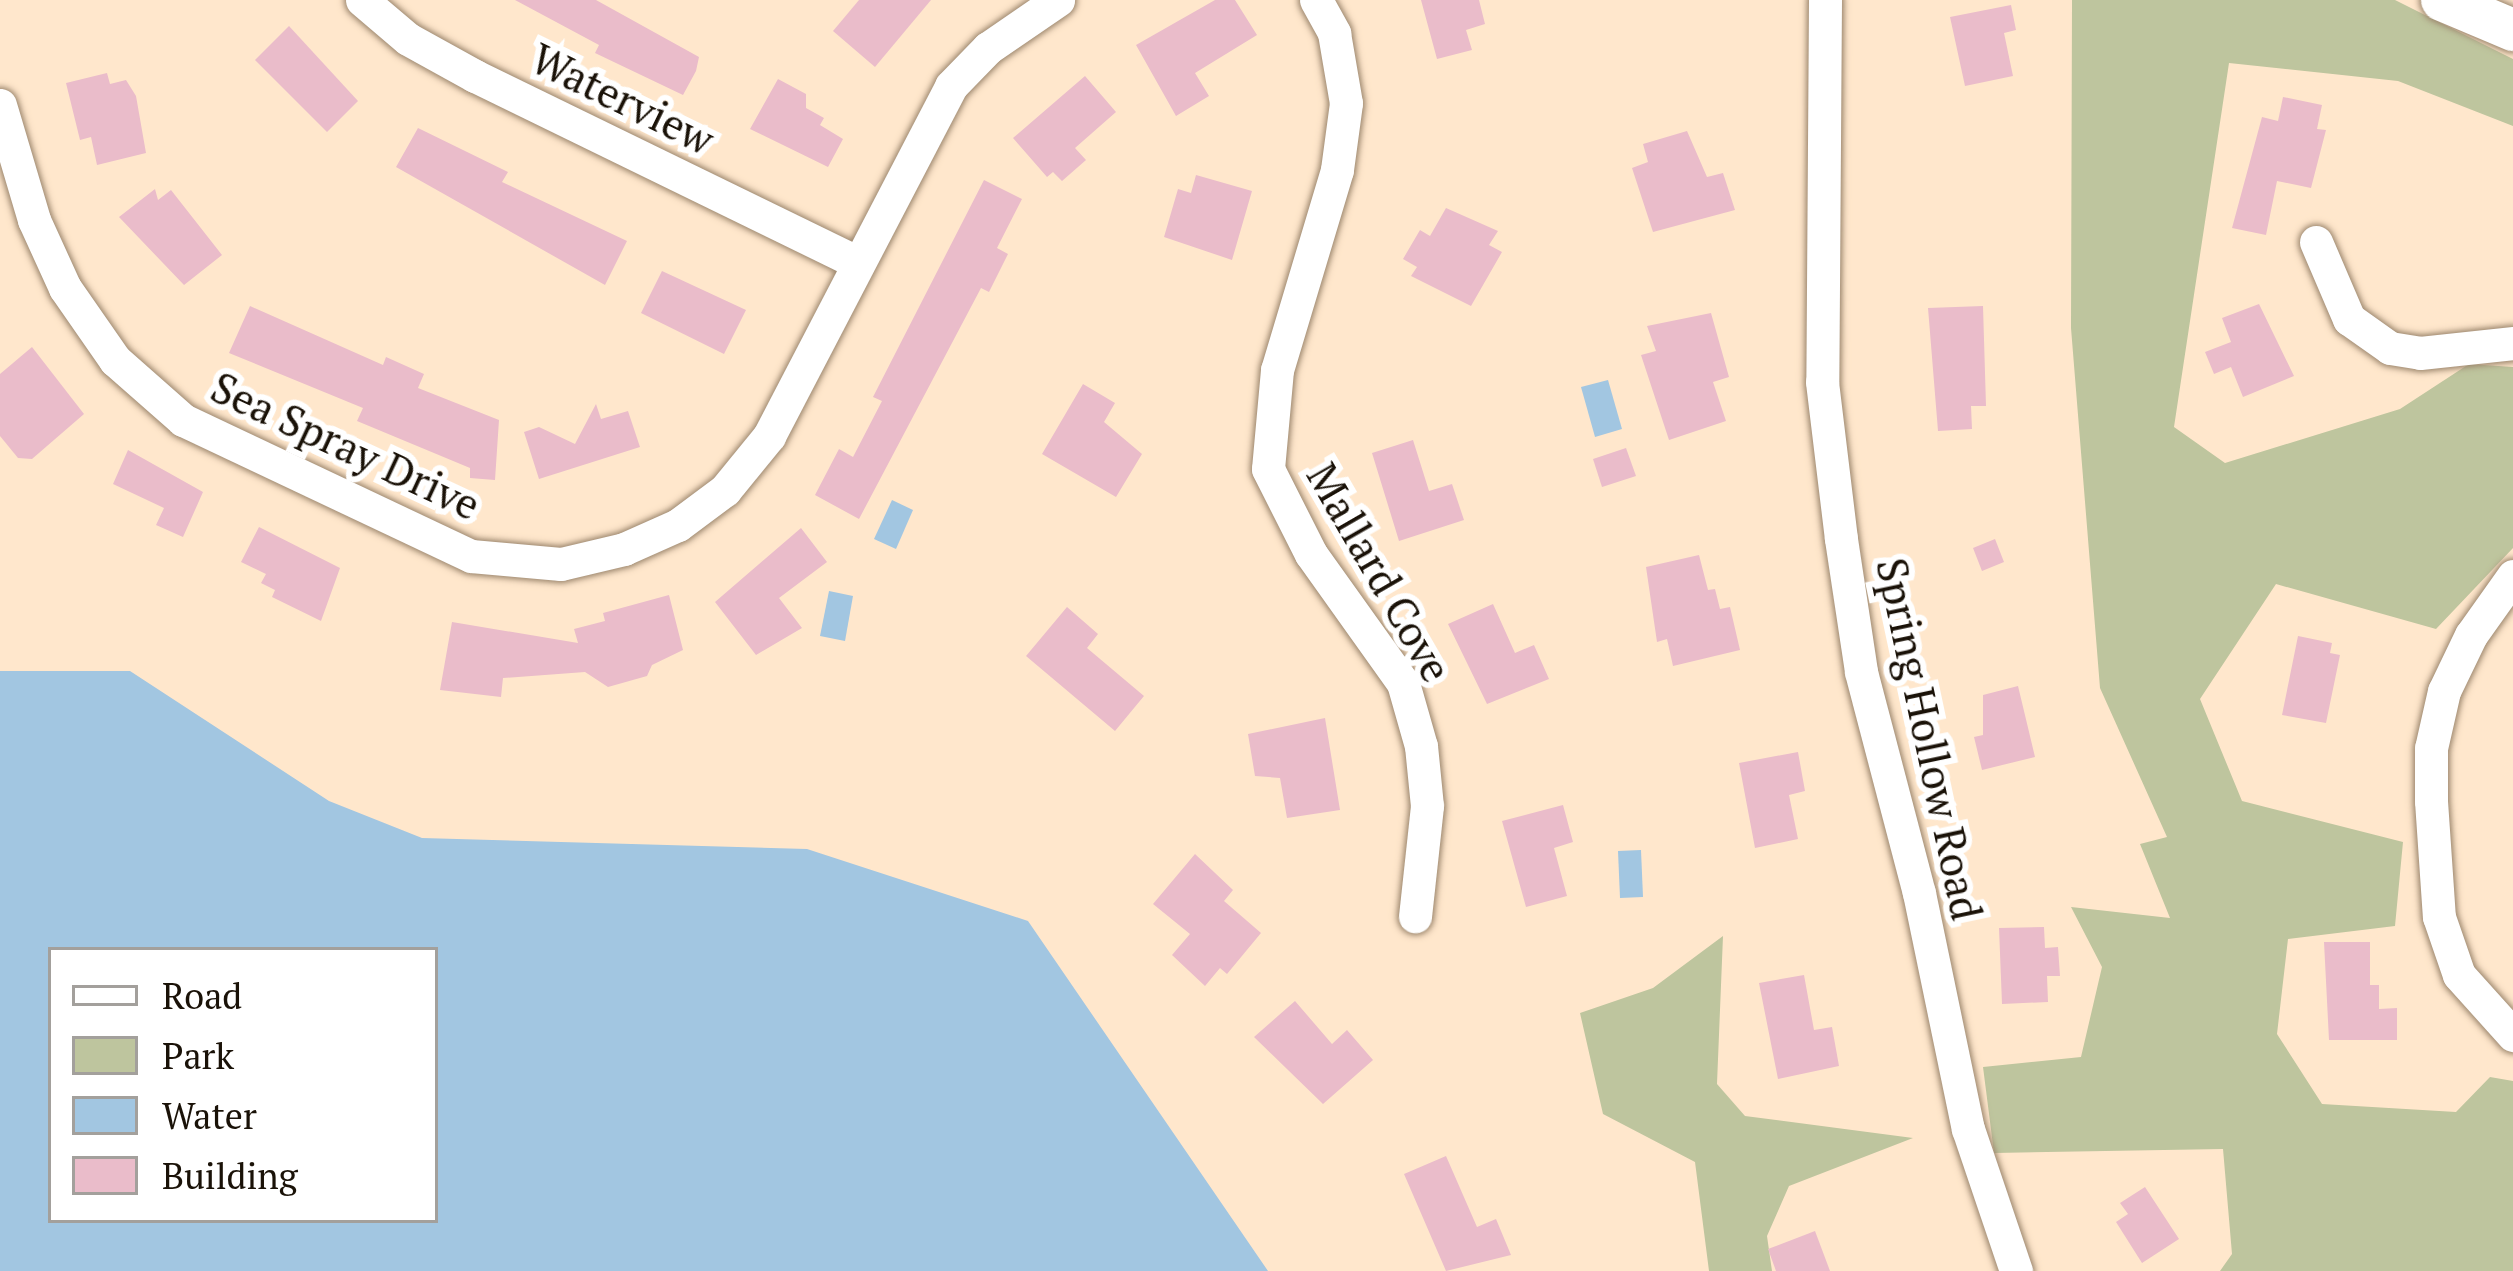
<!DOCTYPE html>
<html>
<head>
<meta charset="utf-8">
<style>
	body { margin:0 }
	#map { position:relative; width:2513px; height:1271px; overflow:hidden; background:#ffe7cc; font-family:"PT Serif",serif }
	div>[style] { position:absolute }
	.green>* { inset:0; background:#bec59e }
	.water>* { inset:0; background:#a2c6e1 }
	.building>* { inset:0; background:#eabcca }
	.roads { filter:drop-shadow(0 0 3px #9d876e) drop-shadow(0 0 3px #9d876e) }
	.minor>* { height:33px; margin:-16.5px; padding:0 16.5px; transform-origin:16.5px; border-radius:16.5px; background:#fff }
	.tertiary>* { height:42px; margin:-21px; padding:0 21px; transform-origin:21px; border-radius:21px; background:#fff }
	span { translate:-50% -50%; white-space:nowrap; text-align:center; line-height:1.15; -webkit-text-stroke:12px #fff; paint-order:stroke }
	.street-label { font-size:42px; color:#1a1208 }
	.legend { position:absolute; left:48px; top:947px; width:390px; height:276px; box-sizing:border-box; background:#fff; border:3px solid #a3a09c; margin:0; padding:15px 21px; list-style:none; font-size:36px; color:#1a1208 }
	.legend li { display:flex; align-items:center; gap:24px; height:60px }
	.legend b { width:60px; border:3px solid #a3a09c }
</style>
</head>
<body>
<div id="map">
	<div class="green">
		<div style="clip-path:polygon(2072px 0,2395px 0,2513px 59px,2513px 126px,2398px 81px,2229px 63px,2174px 427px,2225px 463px,2400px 409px,2469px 364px,2513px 367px,2513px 548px,2436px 629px,2276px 584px,2200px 699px,2242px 801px,2403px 842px,2395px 926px,2288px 939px,2277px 1034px,2322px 1104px,2456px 1112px,2490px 1077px,2513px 1081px,2513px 1271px,2220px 1271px,2232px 1254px,2223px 1149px,1994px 1153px,1983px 1067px,2081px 1057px,2102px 967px,2071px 907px,2170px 918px,2140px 844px,2167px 837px,2100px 688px,2071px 328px)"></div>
		<div style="clip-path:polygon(1723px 936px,1717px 1084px,1745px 1116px,1913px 1138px,1789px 1186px,1767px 1236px,1772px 1271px,1709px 1271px,1695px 1162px,1603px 1114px,1580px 1013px,1653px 988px)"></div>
	</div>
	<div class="water">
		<div style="clip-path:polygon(1608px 380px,1622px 429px,1595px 437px,1581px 387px)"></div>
		<div style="clip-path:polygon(892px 500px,913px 510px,896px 549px,874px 539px)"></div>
		<div style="clip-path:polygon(829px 591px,853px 596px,845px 641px,820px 636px)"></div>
		<div style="clip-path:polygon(evenodd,0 671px,130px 671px,329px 801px,422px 838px,807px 849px,1028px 921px,1268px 1271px,0 1271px,0 671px,51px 950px,435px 950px,435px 1220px,51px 1220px,51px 950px)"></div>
		<div style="clip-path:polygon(1641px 850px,1643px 897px,1620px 898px,1618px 851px)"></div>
	</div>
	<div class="building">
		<div style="clip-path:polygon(515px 0,596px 0,699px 57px,696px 71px,683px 95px,595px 53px,599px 45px)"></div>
		<div style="clip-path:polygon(859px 0,931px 0,875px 67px,833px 31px)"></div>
		<div style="clip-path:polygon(1215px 0,1235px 0,1257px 35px,1195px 73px,1209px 96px,1176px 116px,1136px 45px)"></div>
		<div style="clip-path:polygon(1421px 0,1479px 0,1485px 24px,1466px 30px,1472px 50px,1437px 59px)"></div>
		<div style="clip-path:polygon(2011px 5px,2016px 30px,2004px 33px,2013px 76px,1965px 86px,1950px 17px)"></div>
		<div style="clip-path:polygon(289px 26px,358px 101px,327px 132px,255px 60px)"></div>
		<div style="clip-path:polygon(107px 73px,110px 84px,126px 80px,136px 96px,146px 153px,97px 165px,91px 137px,80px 140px,66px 83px)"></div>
		<div style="clip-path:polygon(1085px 76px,1116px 112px,1075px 148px,1086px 160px,1062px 181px,1053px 172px,1047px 177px,1013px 138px)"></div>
		<div style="clip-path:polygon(778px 79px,806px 94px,806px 108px,824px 118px,820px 125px,843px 139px,828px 167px,750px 129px)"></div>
		<div style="clip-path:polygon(2283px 97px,2322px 105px,2317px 129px,2326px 130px,2311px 188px,2277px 181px,2266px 235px,2232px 228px,2262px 117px,2278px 121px)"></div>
		<div style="clip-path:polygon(418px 128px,508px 172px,502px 182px,627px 241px,605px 285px,396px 167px)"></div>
		<div style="clip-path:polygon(1687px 131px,1707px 177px,1723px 173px,1735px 210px,1653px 232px,1632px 168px,1648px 162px,1643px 144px)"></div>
		<div style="clip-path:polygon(1196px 175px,1252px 191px,1232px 260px,1164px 237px,1178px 189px,1191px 193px)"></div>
		<div style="clip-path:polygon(984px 180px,1022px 199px,997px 248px,1008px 254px,989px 292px,981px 288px,859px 519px,815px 495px,839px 449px,853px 457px,882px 401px,873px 397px)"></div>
		<div style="clip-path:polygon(155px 189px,158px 200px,171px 190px,222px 255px,184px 285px,119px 217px)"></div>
		<div style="clip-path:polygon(1446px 208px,1498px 231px,1489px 245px,1502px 252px,1471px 306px,1411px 276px,1417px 267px,1403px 259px,1420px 230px,1430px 236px)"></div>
		<div style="clip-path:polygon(662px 271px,746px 310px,724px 354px,641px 313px)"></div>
		<div style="clip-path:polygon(2259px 304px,2294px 376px,2243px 397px,2231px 367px,2214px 374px,2205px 352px,2231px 342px,2222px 318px)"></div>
		<div style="clip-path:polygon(250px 306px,383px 365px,386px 357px,424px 374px,418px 388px,499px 420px,495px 480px,470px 478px,470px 468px,357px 421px,363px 408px,229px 353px)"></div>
		<div style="clip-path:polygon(1983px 306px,1986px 406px,1971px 406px,1972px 429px,1938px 431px,1928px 308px)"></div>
		<div style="clip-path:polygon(1711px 313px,1729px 377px,1713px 382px,1726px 421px,1669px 440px,1641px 355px,1656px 351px,1647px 326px)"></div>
		<div style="clip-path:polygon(32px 347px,84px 414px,32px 459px,18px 458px,0 436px,0 374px)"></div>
		<div style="clip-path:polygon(1083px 384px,1115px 403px,1104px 422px,1142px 454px,1116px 497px,1042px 454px)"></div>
		<div style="clip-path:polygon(596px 404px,601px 419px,628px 411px,640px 447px,539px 479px,524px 432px,539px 427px,575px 444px)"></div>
		<div style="clip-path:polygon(1413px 440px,1429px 491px,1452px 484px,1464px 520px,1399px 541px,1372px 453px)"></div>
		<div style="clip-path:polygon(1626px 448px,1636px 476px,1602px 487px,1593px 459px)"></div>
		<div style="clip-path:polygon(128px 450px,203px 492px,183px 537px,156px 525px,164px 508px,113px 484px)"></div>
		<div style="clip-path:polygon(259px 527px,340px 568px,321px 621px,272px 597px,275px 590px,261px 583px,266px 574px,241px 562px)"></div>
		<div style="clip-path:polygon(801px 528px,827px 562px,779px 598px,802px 628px,756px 655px,715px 602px)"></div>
		<div style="clip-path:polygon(1995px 539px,2004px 562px,1982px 571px,1973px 548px)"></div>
		<div style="clip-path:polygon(1699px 555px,1708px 590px,1715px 589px,1720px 609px,1730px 607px,1740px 650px,1673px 666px,1667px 639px,1657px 642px,1646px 567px)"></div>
		<div style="clip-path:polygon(669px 595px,683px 650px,652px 665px,647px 676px,608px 687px,585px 672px,503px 678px,501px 697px,440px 690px,452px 622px,578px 643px,574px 629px,605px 621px,603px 613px)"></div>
		<div style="clip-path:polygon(1493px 604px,1515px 653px,1534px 645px,1549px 679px,1487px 704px,1448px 624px)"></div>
		<div style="clip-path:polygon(1067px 607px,1098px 634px,1087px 648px,1144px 696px,1115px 731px,1026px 656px)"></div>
		<div style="clip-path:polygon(2298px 636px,2332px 643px,2330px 653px,2340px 655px,2326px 723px,2282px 715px)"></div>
		<div style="clip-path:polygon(2018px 686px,2035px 757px,1982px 770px,1974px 737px,1983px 735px,1983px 695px)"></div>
		<div style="clip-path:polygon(1325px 718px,1340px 810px,1287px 818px,1280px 778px,1255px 776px,1248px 734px)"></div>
		<div style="clip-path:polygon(1798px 752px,1805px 791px,1789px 795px,1798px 839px,1755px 848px,1739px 763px)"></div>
		<div style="clip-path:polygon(1563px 805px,1573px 842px,1554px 848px,1567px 896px,1526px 907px,1502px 821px)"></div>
		<div style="clip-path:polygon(1195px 854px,1233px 890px,1224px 901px,1261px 933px,1227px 974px,1220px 968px,1205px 986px,1172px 955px,1190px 934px,1153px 904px)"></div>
		<div style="clip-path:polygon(2044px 927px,2045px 948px,2058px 947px,2060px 976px,2047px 976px,2048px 1002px,2002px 1004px,1999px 928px)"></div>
		<div style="clip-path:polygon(2324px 942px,2370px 942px,2370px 985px,2379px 985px,2379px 1009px,2397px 1008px,2397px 1040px,2329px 1040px)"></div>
		<div style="clip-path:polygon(1804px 975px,1814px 1030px,1832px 1027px,1839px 1066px,1778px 1079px,1759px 983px)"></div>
		<div style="clip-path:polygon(1295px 1001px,1332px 1044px,1347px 1030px,1373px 1060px,1323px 1104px,1254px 1037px)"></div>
		<div style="clip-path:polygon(1446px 1156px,1477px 1227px,1496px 1219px,1511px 1255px,1446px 1271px,1404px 1174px)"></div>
		<div style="clip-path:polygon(2145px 1187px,2179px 1239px,2142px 1263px,2116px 1222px,2128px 1214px,2120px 1203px)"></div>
		<div style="clip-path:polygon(1815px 1231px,1830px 1271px,1776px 1271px,1768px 1249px)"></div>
	</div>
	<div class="roads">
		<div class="minor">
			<div style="left:362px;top:0;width:60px;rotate:40.3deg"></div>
			<div style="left:408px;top:39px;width:77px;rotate:28.9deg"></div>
			<div style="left:475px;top:76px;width:423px;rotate:26deg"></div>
			<div style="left:1316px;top:0;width:38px;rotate:61deg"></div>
			<div style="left:1334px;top:33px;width:71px;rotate:80.3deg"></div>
			<div style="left:1346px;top:103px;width:68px;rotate:97.7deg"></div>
			<div style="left:1337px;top:170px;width:209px;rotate:106.7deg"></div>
			<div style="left:1277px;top:370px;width:99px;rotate:95.2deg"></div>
			<div style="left:1268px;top:469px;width:95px;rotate:63.2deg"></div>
			<div style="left:1311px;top:554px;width:158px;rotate:54.5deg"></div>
			<div style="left:1403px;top:683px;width:66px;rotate:74.1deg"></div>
			<div style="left:1421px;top:746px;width:60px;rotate:84.3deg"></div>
			<div style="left:1427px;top:806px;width:111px;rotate:96.2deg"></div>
			<div style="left:1825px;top:0;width:382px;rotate:90.4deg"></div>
			<div style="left:1822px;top:382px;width:158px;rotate:83.1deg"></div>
			<div style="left:1841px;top:539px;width:134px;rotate:81.4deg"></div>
			<div style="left:1861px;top:672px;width:228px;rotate:75.3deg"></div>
			<div style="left:1919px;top:893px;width:241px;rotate:78.3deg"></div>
			<div style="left:1968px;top:1129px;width:150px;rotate:71.3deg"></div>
			<div style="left:0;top:105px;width:120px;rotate:73.5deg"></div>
			<div style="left:34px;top:220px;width:75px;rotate:65.5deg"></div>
			<div style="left:65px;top:288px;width:88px;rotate:55.2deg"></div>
			<div style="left:115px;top:360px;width:91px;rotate:41.4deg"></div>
			<div style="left:183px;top:420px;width:318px;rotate:25.3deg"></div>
			<div style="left:471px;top:556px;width:90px;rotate:5.1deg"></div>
			<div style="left:561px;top:564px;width:65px;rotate:-13.4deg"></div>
			<div style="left:624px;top:549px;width:59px;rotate:-24deg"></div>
			<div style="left:678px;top:525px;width:59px;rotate:-36.7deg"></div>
			<div style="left:725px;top:490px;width:70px;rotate:-50.8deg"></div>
			<div style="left:769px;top:436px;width:394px;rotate:-62.5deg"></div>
			<div style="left:951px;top:86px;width:53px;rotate:-45.8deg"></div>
			<div style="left:988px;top:48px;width:85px;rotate:-34.4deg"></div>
			<div style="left:2316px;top:242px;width:84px;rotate:66.8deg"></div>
			<div style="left:2349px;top:319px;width:50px;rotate:35.3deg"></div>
			<div style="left:2390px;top:348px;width:30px;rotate:9deg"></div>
			<div style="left:2420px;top:353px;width:94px;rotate:-6.1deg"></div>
			<div style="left:2513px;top:576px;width:72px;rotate:125.4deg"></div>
			<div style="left:2471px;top:635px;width:62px;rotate:115.7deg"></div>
			<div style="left:2444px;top:691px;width:58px;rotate:102.8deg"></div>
			<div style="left:2431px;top:748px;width:53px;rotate:90deg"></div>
			<div style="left:2431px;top:801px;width:116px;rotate:86.1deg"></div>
			<div style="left:2439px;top:917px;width:61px;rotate:71deg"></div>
			<div style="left:2459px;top:975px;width:81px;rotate:48deg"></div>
		</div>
		<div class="tertiary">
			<div style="left:2442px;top:0;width:77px;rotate:22.9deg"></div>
		</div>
	</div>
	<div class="street-label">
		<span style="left:623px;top:98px;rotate:26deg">Waterview</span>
		<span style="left:346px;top:445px;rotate:25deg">Sea Spray Drive</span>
		<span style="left:1380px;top:572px;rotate:60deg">Mallard Cove</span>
		<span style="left:1930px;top:739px;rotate:78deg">Spring Hollow Road</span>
	</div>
	<ul class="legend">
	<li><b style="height:15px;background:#fff"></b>Road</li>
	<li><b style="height:33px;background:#bec59e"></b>Park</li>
	<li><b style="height:33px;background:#a2c6e1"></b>Water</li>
	<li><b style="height:33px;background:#eabcca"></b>Building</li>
	</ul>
</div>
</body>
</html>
